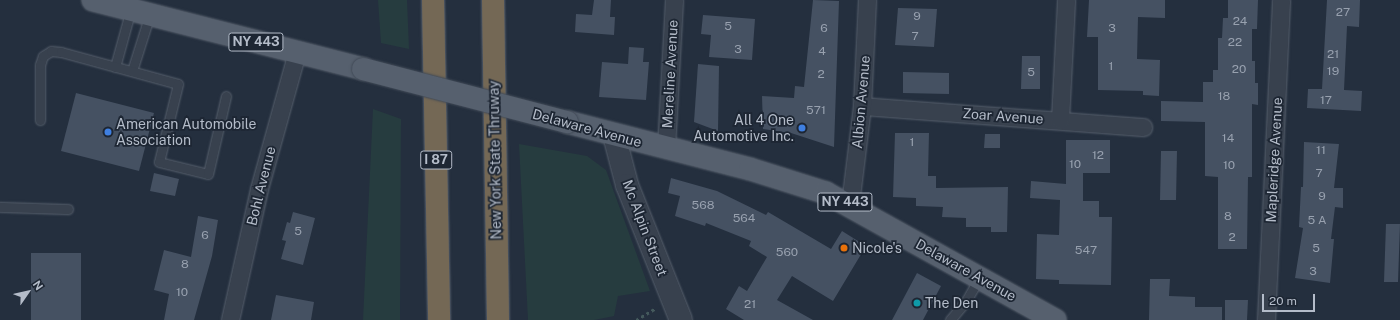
<!DOCTYPE html>
<html>
<head>
<meta charset="utf-8">
<style>
	body { margin:0 }
	#map { position:relative; width:1400px; height:320px; overflow:hidden; background:#242f3e; font-family:"Public Sans",sans-serif }
	div>[style] { position:absolute }
	.green>* { inset:0; background:#263c3f }
	.building>* { inset:0; background:#455162 }
	.path>* { height:2.5px; margin-top:-1.25px; transform-origin:0; background:repeating-linear-gradient(90deg,#44595c 0 3px,transparent 0 6px) }
	.roads { filter:drop-shadow(0 0 1px #565f6c) drop-shadow(0 0 1px #565f6c) }
	.service>* { height:9px; margin:-4.5px; padding:0 4.5px; transform-origin:4.5px; border-radius:4.5px; background:#38414e }
	.minor>* { height:17px; margin:-8.5px; padding:0 8.5px; transform-origin:8.5px; border-radius:8.5px; background:#38414e }
	.tertiary>* { height:22px; margin:-11px; padding:0 11px; transform-origin:11px; border-radius:11px; background:#38414e }
	.primary>* { height:22px; margin:-11px; padding:0 11px; transform-origin:11px; border-radius:11px; background:#56606e }
	.motorway>* { height:22px; margin:-11px; padding:0 11px; transform-origin:11px; border-radius:11px; background:#746855 }
	.bridges { filter:drop-shadow(0 0 1px #414a57) drop-shadow(0 0 1px #414a57) }
	.primary-bridge>* { height:22px; margin:-11px; padding:0 11px; transform-origin:11px; border-radius:11px; background:#56606e }
	.dots>* { width:11px; height:11px; translate:-50% -50%; box-sizing:border-box; border:2px solid #1d2633; border-radius:50% }
	span { translate:-50% -50%; white-space:nowrap; text-align:center; line-height:1.15; -webkit-text-stroke:3.5px #1d2633; paint-order:stroke }
	.number-label { font-size:12px; color:#98a1af }
	.number-label span { -webkit-text-stroke-width:0 }
	.shield-label span { padding:1px 3px; background:#1d2633; border:1px solid; border-radius:3px; -webkit-text-stroke-width:0 }
	.shield-label { font-size:13px; color:#b4bcc9; font-weight:700 }
	.street-label { font-size:14px; color:#b4bcc9 }
	.poi-label { font-size:14px; color:#b4bcc9 }
	.right { translate:-100% -50%; text-align:right }
	.left { translate:0 -50%; text-align:left }
	.north { position:absolute; left:8px; top:272px; width:40px; height:40px; -webkit-text-stroke:3px #1d2633; paint-order:stroke; rotate:56deg; font-size:11px; font-weight:700; line-height:16px; text-align:center; color:#b4bcc9 }
	.north::after { content:''; display:block; margin:auto; width:14px; height:18px; background:#b4bcc9; clip-path:polygon(50% 0,100% 100%,50% 72%,0 100%) }
	.scale { position:absolute; left:1262px; top:294px; width:53px; height:18px; box-sizing:border-box; border:2px solid #b4bcc9; border-top:0; padding-left:5px; font-size:12px; line-height:14px; white-space:nowrap; color:#b4bcc9; -webkit-text-stroke:3px #1d2633; paint-order:stroke }
</style>
</head>
<body>
<div id="map">
	<div class="green">
		<div style="clip-path:polygon(378px 0,407px 0,409px 49px,381px 43px)"></div>
		<div style="clip-path:polygon(373px 109px,401px 119px,400px 320px,363px 320px)"></div>
		<div style="clip-path:polygon(519px 144px,587px 156px,606px 170px,650px 291px,618px 296px,614px 316px,594px 320px,528px 320px)"></div>
	</div>
	<div class="building">
		<div style="clip-path:polygon(594px 0,611px 0,610px 17px,615px 17px,614px 35px,575px 32px,576px 14px,592px 15px)"></div>
		<div style="clip-path:polygon(813px 0,839px 1px,834px 147px,791px 133px,763px 129px,762px 96px,794px 98px,795px 86px,804px 87px)"></div>
		<div style="clip-path:polygon(1089px 0,1165px 0,1165px 18px,1138px 17px,1137px 59px,1160px 60px,1159px 96px,1143px 95px,1143px 91px,1098px 90px,1098px 37px,1087px 37px)"></div>
		<div style="clip-path:polygon(1228px 0,1258px 0,1257px 29px,1252px 29px,1252px 61px,1255px 61px,1255px 83px,1258px 83px,1258px 105px,1252px 104px,1252px 177px,1248px 177px,1247px 249px,1218px 249px,1218px 177px,1205px 176px,1205px 122px,1161px 121px,1161px 101px,1203px 102px,1203px 82px,1213px 82px,1213px 70px,1218px 70px,1218px 38px,1222px 38px,1223px 18px,1228px 18px)"></div>
		<div style="clip-path:polygon(1327px 0,1360px 0,1359px 27px,1347px 26px,1344px 90px,1362px 91px,1361px 111px,1307px 108px,1308px 89px,1322px 89px)"></div>
		<div style="clip-path:polygon(898px 8px,937px 9px,934px 47px,895px 45px)"></div>
		<div style="clip-path:polygon(703px 15px,755px 19px,752px 60px,709px 57px,711px 35px,701px 34px)"></div>
		<div style="clip-path:polygon(629px 47px,644px 48px,643px 62px,649px 62px,646px 100px,599px 97px,602px 62px,628px 64px)"></div>
		<div style="clip-path:polygon(1022px 56px,1040px 56px,1040px 89px,1021px 89px)"></div>
		<div style="clip-path:polygon(698px 64px,719px 66px,718px 131px,694px 122px)"></div>
		<div style="clip-path:polygon(903px 72px,949px 73px,949px 94px,903px 93px)"></div>
		<div style="clip-path:polygon(76px 93px,154px 113px,139px 171px,61px 151px)"></div>
		<div style="clip-path:polygon(895px 133px,929px 133px,928px 176px,936px 176px,936px 188px,1008px 187px,1007px 232px,991px 232px,991px 227px,966px 227px,966px 218px,942px 217px,943px 207px,916px 206px,916px 198px,893px 197px)"></div>
		<div style="clip-path:polygon(985px 134px,1000px 134px,1000px 148px,984px 148px)"></div>
		<div style="clip-path:polygon(1066px 140px,1110px 140px,1110px 173px,1083px 173px,1083px 201px,1099px 201px,1099px 217px,1112px 217px,1111px 285px,1059px 284px,1059px 280px,1036px 279px,1037px 234px,1059px 235px,1060px 200px,1030px 198px,1031px 181px,1066px 184px)"></div>
		<div style="clip-path:polygon(1304px 142px,1339px 144px,1334px 188px,1343px 188px,1343px 208px,1335px 207px,1331px 239px,1334px 239px,1330px 283px,1295px 278px,1303px 228px,1299px 227px,1301px 187px,1303px 187px)"></div>
		<div style="clip-path:polygon(1161px 151px,1177px 151px,1176px 200px,1160px 200px)"></div>
		<div style="clip-path:polygon(154px 173px,179px 179px,175px 196px,150px 191px)"></div>
		<div style="clip-path:polygon(671px 178px,717px 191px,766px 215px,768px 212px,831px 249px,842px 231px,866px 246px,833px 301px,792px 276px,777px 300px,813px 320px,744px 320px,726px 309px,739px 286px,747px 291px,767px 257px,749px 246px,751px 241px,706px 223px,705px 226px,675px 216px,680px 196px,668px 193px)"></div>
		<div style="clip-path:polygon(293px 212px,315px 218px,303px 265px,281px 259px,286px 241px,282px 240px,287px 222px,290px 223px)"></div>
		<div style="clip-path:polygon(198px 216px,218px 220px,212px 256px,194px 320px,164px 320px,169px 294px,154px 290px,164px 250px,191px 257px)"></div>
		<div style="clip-path:polygon(1386px 224px,1400px 224px,1398px 282px,1384px 282px)"></div>
		<div style="clip-path:polygon(31px 253px,81px 253px,81px 320px,31px 320px)"></div>
		<div style="clip-path:polygon(917px 273px,941px 286px,923px 320px,892px 320px)"></div>
		<div style="clip-path:polygon(1150px 279px,1170px 279px,1169px 296px,1195px 297px,1195px 307px,1222px 307px,1222px 320px,1149px 320px)"></div>
		<div style="clip-path:polygon(276px 295px,314px 302px,311px 320px,271px 320px)"></div>
		<div style="clip-path:polygon(1225px 300px,1248px 300px,1247px 320px,1225px 320px)"></div>
	</div>
	<div class="path">
		<div style="left:636px;top:320px;width:23px;rotate:-31deg"></div>
	</div>
	<div class="roads">
		<div class="service">
			<div style="left:115px;top:67px;width:60px;rotate:-74.6deg"></div>
			<div style="left:132px;top:71px;width:60px;rotate:-72.5deg"></div>
			<div style="left:40px;top:120px;width:55px;rotate:-90deg"></div>
			<div style="left:40px;top:65px;width:9px;rotate:-72deg"></div>
			<div style="left:43px;top:56px;width:9px;rotate:-32deg"></div>
			<div style="left:51px;top:51px;width:10px;rotate:6deg"></div>
			<div style="left:61px;top:52px;width:121px;rotate:15.3deg"></div>
			<div style="left:178px;top:84px;width:80px;rotate:103.7deg"></div>
			<div style="left:159px;top:162px;width:50px;rotate:13.8deg"></div>
			<div style="left:208px;top:174px;width:80px;rotate:-77deg"></div>
			<div style="left:0;top:207px;width:68px;rotate:1.7deg"></div>
			<div style="left:950px;top:320px;width:25px;rotate:-50deg"></div>
			<div style="left:966px;top:301px;width:28px;rotate:-60deg"></div>
		</div>
		<div class="minor">
			<div style="left:862px;top:106px;width:282px;rotate:4.3deg"></div>
			<div style="left:1060px;top:120px;width:120px;rotate:-87.1deg"></div>
			<div style="left:666px;top:148px;width:148px;rotate:-86.9deg"></div>
			<div style="left:850px;top:204px;width:99px;rotate:-83deg"></div>
			<div style="left:862px;top:106px;width:106px;rotate:-87.3deg"></div>
			<div style="left:230px;top:320px;width:134px;rotate:-77.5deg"></div>
			<div style="left:259px;top:189px;width:142px;rotate:-74.5deg"></div>
			<div style="left:1266px;top:320px;width:320px;rotate:-87.3deg"></div>
		</div>
		<div class="tertiary">
			<div style="left:614px;top:135px;width:52px;rotate:75.4deg"></div>
			<div style="left:627px;top:185px;width:145px;rotate:68.2deg"></div>
		</div>
		<div class="primary">
			<div style="left:93px;top:0;width:279px;rotate:14.3deg"></div>
			<div style="left:567px;top:122px;width:189px;rotate:14.4deg"></div>
			<div style="left:750px;top:169px;width:80px;rotate:17.5deg"></div>
			<div style="left:826px;top:193px;width:262px;rotate:29deg"></div>
		</div>
		<div class="motorway">
			<div style="left:433px;top:0;width:320px;rotate:88.9deg"></div>
			<div style="left:493px;top:0;width:320px;rotate:89.1deg"></div>
		</div>
	</div>
	<div class="bridges">
		<div class="primary-bridge">
			<div style="left:363px;top:69px;width:211px;rotate:14.6deg"></div>
		</div>
	</div>
	<div class="dots">
		<div style="left:802px;top:128px;background:#3f7fe0"></div>
		<div style="left:108px;top:132px;background:#3f7fe0"></div>
		<div style="left:844px;top:248px;background:#e8710a"></div>
		<div style="left:917px;top:303px;background:#0f9aa8"></div>
	</div>
	<div class="number-label">
		<span style="left:1343px;top:13px">27</span>
		<span style="left:917px;top:17px">9</span>
		<span style="left:1240px;top:22px">24</span>
		<span style="left:728px;top:27px">5</span>
		<span style="left:824px;top:29px">6</span>
		<span style="left:1112px;top:29px">3</span>
		<span style="left:915px;top:37px">7</span>
		<span style="left:1235px;top:43px">22</span>
		<span style="left:738px;top:50px">3</span>
		<span style="left:822px;top:52px">4</span>
		<span style="left:1333px;top:55px">21</span>
		<span style="left:1111px;top:67px">1</span>
		<span style="left:1239px;top:70px">20</span>
		<span style="left:1333px;top:72px">19</span>
		<span style="left:1031px;top:73px">5</span>
		<span style="left:821px;top:75px">2</span>
		<span style="left:1224px;top:97px">18</span>
		<span style="left:1326px;top:101px">17</span>
		<span style="left:816px;top:111px">571</span>
		<span style="left:1228px;top:139px">14</span>
		<span style="left:912px;top:143px">1</span>
		<span style="left:1321px;top:151px">11</span>
		<span style="left:1098px;top:156px">12</span>
		<span style="left:1075px;top:165px">10</span>
		<span style="left:1229px;top:166px">10</span>
		<span style="left:1319px;top:174px">7</span>
		<span style="left:1322px;top:197px">9</span>
		<span style="left:703px;top:206px">568</span>
		<span style="left:1228px;top:217px">8</span>
		<span style="left:744px;top:219px">564</span>
		<span style="left:1317px;top:221px">5 A</span>
		<span style="left:298px;top:232px">5</span>
		<span style="left:205px;top:236px">6</span>
		<span style="left:1232px;top:238px">2</span>
		<span style="left:1316px;top:249px">5</span>
		<span style="left:1086px;top:251px">547</span>
		<span style="left:787px;top:253px">560</span>
		<span style="left:185px;top:265px">8</span>
		<span style="left:1313px;top:272px">3</span>
		<span style="left:182px;top:293px">10</span>
		<span style="left:750px;top:305px">21</span>
	</div>
	<div class="shield-label">
		<span style="left:256px;top:42px">NY 443</span>
		<span style="left:436px;top:160px">I 87</span>
		<span style="left:845px;top:202px">NY 443</span>
	</div>
	<div class="street-label">
		<span style="left:670px;top:74px;rotate:-87deg">Mereline Avenue</span>
		<span style="left:861px;top:102px;rotate:-85deg">Albion Avenue</span>
		<span style="left:1003px;top:116px;rotate:4deg">Zoar Avenue</span>
		<span style="left:587px;top:128px;rotate:15deg">Delaware Avenue</span>
		<span style="left:495px;top:160px;rotate:-91deg">New York State Thruway</span>
		<span style="left:1274px;top:160px;rotate:-87deg">Mapleridge Avenue</span>
		<span style="left:261px;top:186px;rotate:-76deg">Bohl Avenue</span>
		<span style="left:645px;top:228px;rotate:69deg">Mc Alpin Street</span>
		<span style="left:966px;top:270px;rotate:29deg">Delaware Avenue</span>
	</div>
	<div class="poi-label">
		<span class="right" style="left:794px;top:128px">All 4 One<br>Automotive Inc.</span>
		<span class="left" style="left:116px;top:132px">American Automobile<br>Association</span>
		<span class="left" style="left:852px;top:248px">Nicole's</span>
		<span class="left" style="left:925px;top:303px">The Den</span>
	</div>
	<div class="north">N</div>
	<div class="scale">20 m</div>
</div>
</body>
</html>
